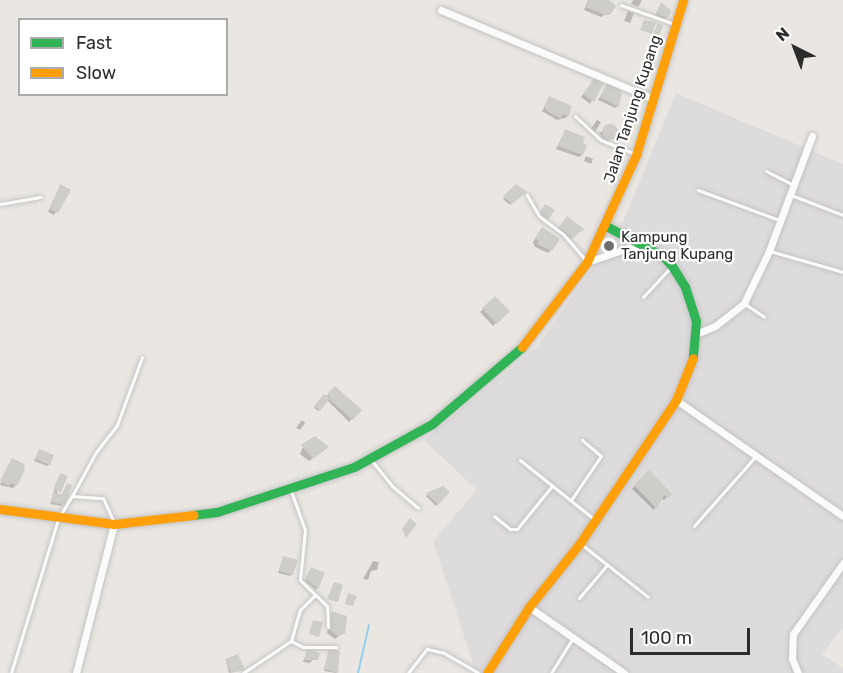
<!DOCTYPE html>
<html>
<head>
<meta charset="utf-8">
<style>
	body { margin:0 }
	#map { position:relative; width:843px; height:673px; overflow:hidden; background:#eae7e2; font-family:Rubik,sans-serif }
	div>[style] { position:absolute }
	.industrial>* { inset:0; background:#dedbdd }
	.shadow>* { inset:0; background:#0003 }
	.stream>* { height:2px; margin:-1px; padding:0 1px; transform-origin:1px; border-radius:1px; background:#95cfeb }
	.building>* { inset:0; background:#cfcdc8 }
	.round { border-radius:50% }
	.roads { filter:drop-shadow(0 0 2px #c3c3c3) drop-shadow(0 0 2px #c3c3c3) }
	.lane>* { height:3px; margin:-1.5px; padding:0 1.5px; transform-origin:1.5px; border-radius:1.5px; background:#fcfbfb }
	.street>* { height:7px; margin:-3.5px; padding:0 3.5px; transform-origin:3.5px; border-radius:3.5px; background:#fcfbfb }
	.fast>* { height:9px; margin:-4.5px; padding:0 4.5px; transform-origin:4.5px; border-radius:4.5px; background:#30b455 }
	.slow>* { height:9px; margin:-4.5px; padding:0 4.5px; transform-origin:4.5px; border-radius:4.5px; background:#ff9f0a }
	.dots>* { width:16px; height:16px; translate:-50% -50%; box-sizing:border-box; border:3px solid #fff; border-radius:50% }
	span { translate:-50% -50%; white-space:nowrap; text-align:center; line-height:1.15; -webkit-text-stroke:4.5px #fff; paint-order:stroke }
	.street-label { font-size:15px; color:#2c2c2c }
	.poi-label { font-size:15px; color:#2c2c2c }
	.left { translate:0 -50%; text-align:left }
	.legend { position:absolute; left:18px; top:18px; width:210px; height:78px; box-sizing:border-box; background:#fff; border:2px solid #ababab; margin:0; padding:8px 10px; list-style:none; font-size:18px; color:#2c2c2c }
	.legend li { display:flex; align-items:center; gap:12px; height:30px }
	.legend b { width:30px; border:2px solid #ababab }
	.north { position:absolute; left:765px; top:18px; width:60px; height:60px; -webkit-text-stroke:4px #fff; paint-order:stroke; rotate:318deg; font-size:16px; font-weight:700; line-height:24px; text-align:center; color:#2c2c2c }
	.north::after { content:''; display:block; margin:auto; width:21px; height:27px; background:#2c2c2c; clip-path:polygon(50% 0,100% 100%,50% 72%,0 100%) }
	.scale { position:absolute; left:630px; top:628px; width:120px; height:27px; box-sizing:border-box; border:3px solid #2c2c2c; border-top:0; padding-left:8px; font-size:18px; line-height:21px; white-space:nowrap; color:#2c2c2c; -webkit-text-stroke:4px #fff; paint-order:stroke }
</style>
</head>
<body>
<div id="map">
	<div class="industrial">
		<div style="clip-path:polygon(676px 93px,843px 164px,843px 628px,822px 654px,843px 668px,843px 673px,476px 673px,433px 541px,477px 490px,424px 440px,535px 349px,619px 231px)"></div>
	</div>
	<div class="shadow">
		<div style="clip-path:polygon(588px 0,613px 3px,613px 10px,601px 17px,584px 10px)"></div>
		<div style="clip-path:polygon(633px 0,642px 0,638px 7px,631px 4px)"></div>
		<div style="clip-path:polygon(661px 4px,670px 10px,665px 19px,655px 15px)"></div>
		<div style="clip-path:polygon(628px 11px,634px 13px,630px 23px,624px 21px)"></div>
		<div style="clip-path:polygon(596px 78px,603px 82px,590px 104px,581px 97px)"></div>
		<div style="clip-path:polygon(608px 83px,618px 106px,615px 108px,598px 100px)"></div>
		<div style="clip-path:polygon(550px 98px,568px 116px,565px 118px,557px 120px,542px 111px)"></div>
		<div style="clip-path:polygon(597px 120px,601px 122px,595px 132px,591px 129px)"></div>
		<div style="clip-path:polygon(613px 126px,617px 136px,606px 142px,599px 133px)"></div>
		<div style="clip-path:polygon(565px 131px,582px 155px,579px 157px,556px 149px)"></div>
		<div style="clip-path:polygon(586px 156px,593px 159px,591px 164px,584px 161px)"></div>
		<div style="clip-path:polygon(60px 186px,69px 191px,54px 215px,48px 212px)"></div>
		<div style="clip-path:polygon(516px 186px,525px 192px,510px 205px,503px 199px)"></div>
		<div style="clip-path:polygon(567px 218px,576px 233px,571px 239px,558px 229px)"></div>
		<div style="clip-path:polygon(540px 232px,551px 250px,548px 253px,535px 247px,533px 242px)"></div>
		<div style="clip-path:polygon(495px 298px,508px 311px,493px 326px,480px 312px)"></div>
		<div style="clip-path:polygon(335px 388px,360px 410px,349px 422px,327px 400px,318px 411px,314px 408px)"></div>
		<div style="clip-path:polygon(302px 420px,305px 423px,300px 430px,296px 428px)"></div>
		<div style="clip-path:polygon(305px 442px,309px 445px,324px 450px,309px 461px,300px 454px)"></div>
		<div style="clip-path:polygon(39px 450px,49px 464px,47px 466px,34px 461px)"></div>
		<div style="clip-path:polygon(10px 462px,16px 485px,13px 488px,0 485px)"></div>
		<div style="clip-path:polygon(648px 472px,670px 494px,664px 500px,661px 497px,654px 510px,632px 489px)"></div>
		<div style="clip-path:polygon(59px 476px,57px 494px,62px 495px,62px 506px,50px 504px)"></div>
		<div style="clip-path:polygon(431px 491px,434px 493px,448px 493px,436px 506px,426px 496px)"></div>
		<div style="clip-path:polygon(283px 558px,292px 574px,290px 576px,278px 573px)"></div>
		<div style="clip-path:polygon(373px 561px,379px 562px,377px 570px,371px 571px,368px 580px,363px 579px)"></div>
		<div style="clip-path:polygon(309px 571px,323px 574px,316px 590px,305px 581px)"></div>
		<div style="clip-path:polygon(332px 612px,343px 633px,335px 639px,327px 633px)"></div>
		<div style="clip-path:polygon(329px 650px,337px 672px,336px 673px,324px 671px)"></div>
		<div style="clip-path:polygon(307px 651px,318px 654px,310px 663px,303px 662px)"></div>
		<div style="clip-path:polygon(226px 661px,243px 669px,229px 673px)"></div>
	</div>
	<div class="stream">
		<div style="left:358px;top:673px;width:49px;rotate:-77.1deg"></div>
	</div>
	<div class="building">
		<div style="clip-path:polygon(589px 0,609px 0,616px 6px,610px 15px,605px 15px,586px 7px)"></div>
		<div style="clip-path:polygon(661px 2px,671px 10px,668px 18px,656px 14px)"></div>
		<div style="clip-path:polygon(644px 20px,656px 22px,652px 34px,640px 30px)"></div>
		<div style="clip-path:polygon(658px 23px,663px 26px,657px 41px,651px 38px)"></div>
		<div style="clip-path:polygon(596px 76px,605px 81px,594px 102px,583px 94px)"></div>
		<div style="clip-path:polygon(608px 81px,622px 91px,619px 107px,600px 97px)"></div>
		<div style="clip-path:polygon(549px 96px,572px 106px,569px 116px,563px 114px,561px 118px,548px 112px,544px 107px)"></div>
		<div class="round" style="left:602px;top:124px;width:16px;height:16px"></div>
		<div style="clip-path:polygon(565px 129px,585px 137px,583px 143px,587px 145px,583px 155px,558px 146px)"></div>
		<div style="clip-path:polygon(60px 184px,71px 190px,58px 213px,50px 209px)"></div>
		<div style="clip-path:polygon(516px 184px,527px 192px,512px 204px,503px 196px)"></div>
		<div style="clip-path:polygon(545px 204px,555px 210px,548px 220px,539px 214px)"></div>
		<div style="clip-path:polygon(567px 216px,584px 229px,573px 238px,559px 227px)"></div>
		<div style="clip-path:polygon(542px 227px,560px 239px,552px 251px,537px 244px,539px 241px,535px 238px)"></div>
		<div style="clip-path:polygon(495px 296px,510px 311px,497px 324px,482px 308px)"></div>
		<div style="clip-path:polygon(335px 386px,362px 410px,353px 420px,331px 401px,328px 393px)"></div>
		<div style="clip-path:polygon(324px 394px,330px 398px,320px 411px,314px 406px)"></div>
		<div style="clip-path:polygon(315px 436px,329px 447px,313px 459px,301px 445px)"></div>
		<div style="clip-path:polygon(39px 449px,54px 455px,50px 465px,35px 459px)"></div>
		<div style="clip-path:polygon(12px 458px,24px 464px,25px 470px,17px 486px,11px 483px,9px 486px,0 481px)"></div>
		<div style="clip-path:polygon(649px 470px,672px 494px,668px 498px,664px 495px,657px 509px,634px 485px)"></div>
		<div style="clip-path:polygon(60px 473px,68px 476px,61px 492px,53px 490px)"></div>
		<div style="clip-path:polygon(67px 483px,72px 485px,65px 505px,51px 502px,53px 492px,62px 494px)"></div>
		<div style="clip-path:polygon(443px 486px,450px 492px,438px 505px,426px 493px)"></div>
		<div style="clip-path:polygon(410px 518px,417px 524px,406px 538px,402px 529px)"></div>
		<div style="clip-path:polygon(283px 556px,298px 560px,293px 575px,279px 571px)"></div>
		<div style="clip-path:polygon(311px 567px,325px 573px,318px 589px,306px 579px)"></div>
		<div style="clip-path:polygon(334px 582px,343px 585px,338px 602px,327px 599px)"></div>
		<div style="clip-path:polygon(348px 593px,357px 596px,353px 606px,345px 604px)"></div>
		<div style="clip-path:polygon(332px 611px,347px 616px,345px 634px,341px 633px,339px 637px,330px 630px)"></div>
		<div style="clip-path:polygon(313px 620px,323px 622px,319px 637px,309px 634px)"></div>
		<div style="clip-path:polygon(307px 649px,320px 653px,318px 660px,304px 660px)"></div>
		<div style="clip-path:polygon(329px 649px,340px 651px,338px 673px,324px 669px)"></div>
		<div style="clip-path:polygon(238px 654px,245px 670px,231px 673px,225px 659px)"></div>
	</div>
	<div class="roads">
		<div class="lane">
			<div style="left:621px;top:5px;width:56px;rotate:19.7deg"></div>
			<div style="left:575px;top:116px;width:35px;rotate:43deg"></div>
			<div style="left:601px;top:140px;width:37px;rotate:22deg"></div>
			<div style="left:766px;top:171px;width:29px;rotate:27deg"></div>
			<div style="left:698px;top:190px;width:86px;rotate:20.3deg"></div>
			<div style="left:527px;top:195px;width:24px;rotate:60deg"></div>
			<div style="left:539px;top:216px;width:31px;rotate:37deg"></div>
			<div style="left:564px;top:235px;width:33px;rotate:49deg"></div>
			<div style="left:791px;top:195px;width:56px;rotate:21deg"></div>
			<div style="left:0;top:204px;width:41px;rotate:-9.9deg"></div>
			<div style="left:770px;top:251px;width:76px;rotate:16deg"></div>
			<div style="left:643px;top:297px;width:40px;rotate:-47deg"></div>
			<div style="left:745px;top:304px;width:23px;rotate:34deg"></div>
			<div style="left:520px;top:460px;width:95px;rotate:38.6deg"></div>
			<div style="left:372px;top:461px;width:32px;rotate:51deg"></div>
			<div style="left:392px;top:486px;width:34px;rotate:40deg"></div>
			<div style="left:291px;top:491px;width:41px;rotate:70.3deg"></div>
			<div style="left:305px;top:530px;width:50px;rotate:95.7deg"></div>
			<div style="left:300px;top:580px;width:37px;rotate:44deg"></div>
			<div style="left:327px;top:606px;width:21px;rotate:87deg"></div>
			<div style="left:72px;top:496px;width:50px;rotate:-61.4deg"></div>
			<div style="left:96px;top:452px;width:34px;rotate:-52deg"></div>
			<div style="left:117px;top:425px;width:72px;rotate:-69.8deg"></div>
			<div style="left:571px;top:500px;width:53px;rotate:-55.7deg"></div>
			<div style="left:601px;top:456px;width:25px;rotate:-140deg"></div>
			<div style="left:494px;top:516px;width:21px;rotate:39deg"></div>
			<div style="left:510px;top:529px;width:7px"></div>
			<div style="left:517px;top:529px;width:55px;rotate:-50.9deg"></div>
			<div style="left:694px;top:526px;width:94px;rotate:-48.5deg"></div>
			<div style="left:581px;top:544px;width:85px;rotate:38.3deg"></div>
			<div style="left:579px;top:598px;width:43px;rotate:-49.7deg"></div>
			<div style="left:291px;top:641px;width:13px;rotate:27deg"></div>
			<div style="left:303px;top:647px;width:33px"></div>
			<div style="left:11px;top:673px;width:161px;rotate:-73deg"></div>
			<div style="left:58px;top:519px;width:27px;rotate:-59deg"></div>
			<div style="left:72px;top:496px;width:31px;rotate:4deg"></div>
			<div style="left:103px;top:498px;width:24px;rotate:66deg"></div>
			<div style="left:243px;top:673px;width:58px;rotate:-33.7deg"></div>
			<div style="left:291px;top:641px;width:32px;rotate:-74deg"></div>
			<div style="left:300px;top:610px;width:21px;rotate:-45deg"></div>
			<div style="left:408px;top:673px;width:31px;rotate:-52deg"></div>
			<div style="left:427px;top:649px;width:17px;rotate:13deg"></div>
			<div style="left:444px;top:653px;width:39px;rotate:30deg"></div>
			<div style="left:551px;top:673px;width:40px;rotate:-58deg"></div>
		</div>
		<div class="street">
			<div style="left:441px;top:10px;width:231px;rotate:22.7deg"></div>
			<div style="left:587px;top:262px;width:53px;rotate:-18.8deg"></div>
			<div style="left:698px;top:333px;width:18px;rotate:-22deg"></div>
			<div style="left:715px;top:326px;width:37px;rotate:-38deg"></div>
			<div style="left:744px;top:303px;width:58px;rotate:-64.3deg"></div>
			<div style="left:769px;top:251px;width:123px;rotate:-69.5deg"></div>
			<div style="left:676px;top:400px;width:203px;rotate:34.8deg"></div>
			<div style="left:529px;top:607px;width:116px;rotate:34.8deg"></div>
			<div style="left:76px;top:673px;width:154px;rotate:-75.7deg"></div>
			<div style="left:798px;top:673px;width:15px;rotate:-113deg"></div>
			<div style="left:792px;top:659px;width:25px;rotate:-88deg"></div>
			<div style="left:793px;top:634px;width:87px;rotate:-54.8deg"></div>
		</div>
		<div class="fast">
			<div style="left:606px;top:226px;width:64px;rotate:27.8deg"></div>
			<div style="left:663px;top:256px;width:13px;rotate:48deg"></div>
			<div style="left:672px;top:266px;width:25px;rotate:58deg"></div>
			<div style="left:685px;top:287px;width:36px;rotate:72deg"></div>
			<div style="left:696px;top:321px;width:37px;rotate:95deg"></div>
			<div style="left:193px;top:515px;width:24px;rotate:-7deg"></div>
			<div style="left:217px;top:512px;width:144px;rotate:-18.2deg"></div>
			<div style="left:354px;top:467px;width:89px;rotate:-28.9deg"></div>
			<div style="left:432px;top:424px;width:118px;rotate:-40.5deg"></div>
		</div>
		<div class="slow">
			<div style="left:522px;top:347px;width:107px;rotate:-52.6deg"></div>
			<div style="left:587px;top:262px;width:118px;rotate:-65.4deg"></div>
			<div style="left:636px;top:155px;width:162px;rotate:-73.1deg"></div>
			<div style="left:0;top:509px;width:115px;rotate:7.5deg"></div>
			<div style="left:114px;top:524px;width:80px;rotate:-6.5deg"></div>
			<div style="left:487px;top:673px;width:78px;rotate:-57.5deg"></div>
			<div style="left:529px;top:607px;width:82px;rotate:-51.4deg"></div>
			<div style="left:580px;top:543px;width:172px;rotate:-56.1deg"></div>
			<div style="left:676px;top:400px;width:45px;rotate:-68deg"></div>
		</div>
	</div>
	<div class="dots">
		<div style="left:609px;top:246px;background:#6e6d6c"></div>
	</div>
	<div class="street-label">
		<span style="left:633px;top:109px;rotate:-72deg">Jalan Tanjung Kupang</span>
	</div>
	<div class="poi-label">
		<span class="left" style="left:621px;top:246px">Kampung<br>Tanjung Kupang</span>
	</div>
	<ul class="legend">
	<li><b style="height:8px;background:#30b455"></b>Fast</li>
	<li><b style="height:8px;background:#ff9f0a"></b>Slow</li>
	</ul>
	<div class="north">N</div>
	<div class="scale">100 m</div>
</div>
</body>
</html>
